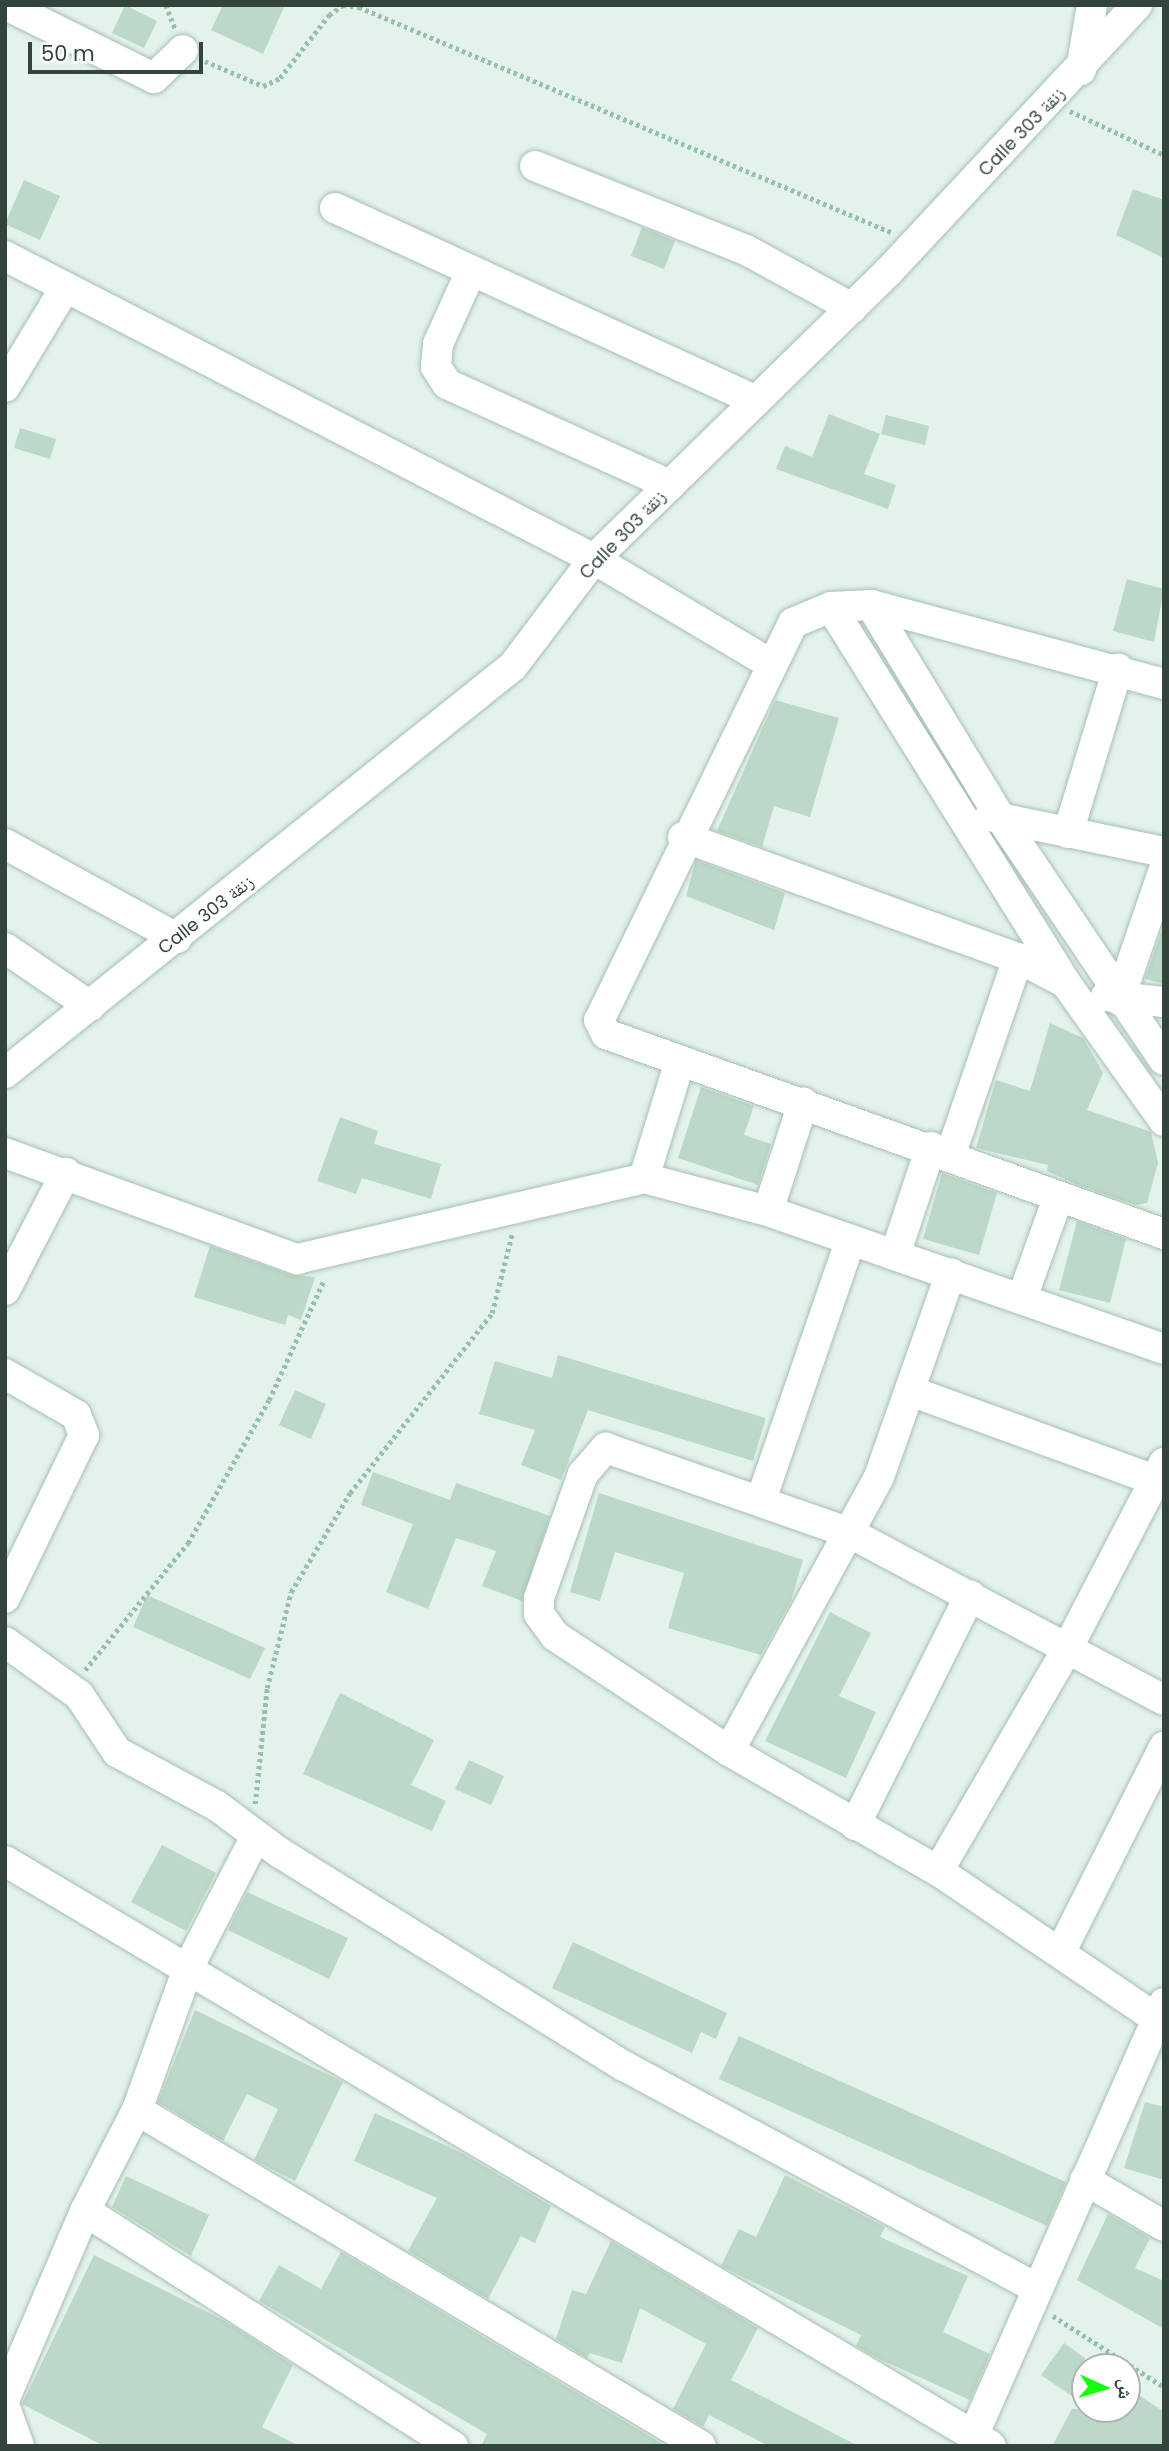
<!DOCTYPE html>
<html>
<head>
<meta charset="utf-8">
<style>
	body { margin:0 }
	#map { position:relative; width:1169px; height:2451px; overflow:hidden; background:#e3f3eb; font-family:Poppins,"Noto Naskh Arabic",sans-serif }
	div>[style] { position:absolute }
	.building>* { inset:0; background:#bbd8c8 }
	.path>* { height:4.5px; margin-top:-2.25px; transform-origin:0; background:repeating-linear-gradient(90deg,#95c1aa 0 3.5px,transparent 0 7px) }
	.roads { filter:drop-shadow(0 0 2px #a5bfb1) drop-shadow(0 0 2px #a5bfb1) }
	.minor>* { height:30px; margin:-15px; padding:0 15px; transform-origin:15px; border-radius:15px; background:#fff }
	span { translate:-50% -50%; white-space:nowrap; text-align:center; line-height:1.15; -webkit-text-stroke:6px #fff; paint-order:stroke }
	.street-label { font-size:18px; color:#33453b }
	.frame { position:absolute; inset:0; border:7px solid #33453b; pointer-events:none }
	.north { position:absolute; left:1071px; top:2353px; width:70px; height:70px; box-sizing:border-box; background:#fff; border:2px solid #adb5b1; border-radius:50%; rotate:94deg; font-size:19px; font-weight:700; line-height:28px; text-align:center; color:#33453b }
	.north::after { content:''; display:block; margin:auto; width:24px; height:32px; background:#13ff0e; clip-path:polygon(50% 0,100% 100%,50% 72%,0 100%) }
	.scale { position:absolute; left:28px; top:42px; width:175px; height:32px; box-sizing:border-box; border:4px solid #33453b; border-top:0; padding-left:9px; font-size:21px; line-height:24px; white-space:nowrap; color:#33453b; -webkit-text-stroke:5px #fff; paint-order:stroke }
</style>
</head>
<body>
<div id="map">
	<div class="building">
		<div style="clip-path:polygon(125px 5px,157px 21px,144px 48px,112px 33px)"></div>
		<div style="clip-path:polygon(223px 5px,285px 5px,263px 54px,211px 30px)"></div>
		<div style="clip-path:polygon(24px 180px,60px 196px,40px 240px,5px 224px)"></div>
		<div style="clip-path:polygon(1133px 189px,1164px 200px,1164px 258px,1116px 235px)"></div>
		<div style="clip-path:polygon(642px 227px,675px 241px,664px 269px,631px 256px)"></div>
		<div style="clip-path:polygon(829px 414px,880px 434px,864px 474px,896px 485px,888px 509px,776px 469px,785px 446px,812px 457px)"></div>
		<div style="clip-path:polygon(886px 415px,929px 426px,925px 445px,881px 434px)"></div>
		<div style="clip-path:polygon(20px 428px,56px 439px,50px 459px,14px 448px)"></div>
		<div style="clip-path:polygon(1127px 579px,1164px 589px,1154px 642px,1113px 631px)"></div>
		<div style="clip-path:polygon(775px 700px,839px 718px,810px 817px,774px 806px,762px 847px,717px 831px)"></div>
		<div style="clip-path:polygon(696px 860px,785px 893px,774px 930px,686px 896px)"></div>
		<div style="clip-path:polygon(1164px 924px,1164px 984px,1145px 979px)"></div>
		<div style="clip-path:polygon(1050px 1023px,1083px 1038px,1103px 1073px,1087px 1110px,1151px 1132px,1158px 1163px,1147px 1203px,1135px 1205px,1078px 1185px,1047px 1171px,1048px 1165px,976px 1148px,996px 1080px,1030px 1091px)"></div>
		<div style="clip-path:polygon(701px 1087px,754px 1106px,744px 1135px,771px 1144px,758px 1185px,678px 1158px)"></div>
		<div style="clip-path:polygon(340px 1117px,378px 1131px,374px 1144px,441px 1164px,431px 1199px,362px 1178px,356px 1194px,317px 1181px)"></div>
		<div style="clip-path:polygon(942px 1173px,997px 1193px,979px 1255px,923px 1239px)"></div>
		<div style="clip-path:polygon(1077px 1221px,1126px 1239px,1110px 1303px,1059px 1290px)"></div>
		<div style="clip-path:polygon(210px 1246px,291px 1275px,315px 1277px,301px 1320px,288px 1315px,285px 1325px,194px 1297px)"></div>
		<div style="clip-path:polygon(558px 1355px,766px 1418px,753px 1461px,588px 1410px,561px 1480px,521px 1465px,535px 1430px,479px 1414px,495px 1361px,552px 1378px)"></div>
		<div style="clip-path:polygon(295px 1390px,326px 1404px,311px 1439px,279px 1425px)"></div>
		<div style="clip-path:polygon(373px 1472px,450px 1500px,456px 1483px,550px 1516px,522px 1601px,482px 1586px,496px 1551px,456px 1538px,428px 1609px,386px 1592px,413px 1524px,361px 1505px)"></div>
		<div style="clip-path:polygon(599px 1493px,803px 1560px,791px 1601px,761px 1655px,668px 1628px,684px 1573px,615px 1552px,600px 1601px,570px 1592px)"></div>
		<div style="clip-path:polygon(147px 1595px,265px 1648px,250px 1679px,133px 1627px)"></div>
		<div style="clip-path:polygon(830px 1612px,871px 1633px,839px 1696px,876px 1712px,846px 1778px,765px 1741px)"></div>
		<div style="clip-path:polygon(340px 1693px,434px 1740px,411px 1785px,446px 1801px,432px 1831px,303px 1774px)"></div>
		<div style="clip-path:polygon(469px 1760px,504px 1776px,491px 1805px,455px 1789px)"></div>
		<div style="clip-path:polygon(162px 1845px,216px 1873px,186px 1931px,131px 1902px)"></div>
		<div style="clip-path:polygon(247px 1892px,348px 1938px,329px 1979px,228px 1930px)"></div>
		<div style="clip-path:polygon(573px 1942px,727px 2013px,716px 2039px,701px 2032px,692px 2053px,552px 1988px)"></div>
		<div style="clip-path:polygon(195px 2010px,343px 2082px,295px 2181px,254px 2160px,278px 2109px,247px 2094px,223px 2141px,158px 2102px)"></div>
		<div style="clip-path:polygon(739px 2036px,1066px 2182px,1047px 2226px,719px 2079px)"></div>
		<div style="clip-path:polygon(1145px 2102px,1164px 2107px,1164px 2180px,1124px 2168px)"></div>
		<div style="clip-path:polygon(375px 2113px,464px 2154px,551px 2206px,535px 2243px,521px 2236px,488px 2299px,408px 2251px,437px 2198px,354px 2161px)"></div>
		<div style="clip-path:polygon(785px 2175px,885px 2227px,880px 2237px,968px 2276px,943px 2332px,990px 2354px,970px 2400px,879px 2359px,856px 2346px,861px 2335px,721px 2266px,739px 2229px,756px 2237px)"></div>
		<div style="clip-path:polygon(126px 2176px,209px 2215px,191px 2256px,112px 2207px)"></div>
		<div style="clip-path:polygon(1108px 2214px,1150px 2238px,1135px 2268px,1164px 2281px,1164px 2329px,1077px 2280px)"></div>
		<div style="clip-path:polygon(611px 2241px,758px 2328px,731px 2380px,858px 2446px,769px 2446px,709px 2415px,703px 2427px,673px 2409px,706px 2344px,640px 2308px,622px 2363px,590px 2353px,587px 2358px,556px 2339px,572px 2290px,586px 2294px)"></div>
		<div style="clip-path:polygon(341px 2252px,666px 2446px,481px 2446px,487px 2434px,259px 2301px,279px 2265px,321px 2289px)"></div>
		<div style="clip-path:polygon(94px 2255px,225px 2321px,293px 2365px,262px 2427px,299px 2446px,104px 2446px,22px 2404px)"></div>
		<div style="clip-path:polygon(1064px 2343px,1085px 2358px,1085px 2405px,1041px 2375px)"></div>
		<div style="clip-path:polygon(1127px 2387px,1164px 2412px,1164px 2446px,1052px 2446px,1072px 2409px,1127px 2409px)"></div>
	</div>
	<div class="path">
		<div style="left:166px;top:5px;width:25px;rotate:69deg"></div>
		<div style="left:205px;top:61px;width:63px;rotate:23.3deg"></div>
		<div style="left:263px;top:86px;width:19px;rotate:-25deg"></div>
		<div style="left:280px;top:78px;width:80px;rotate:-52.1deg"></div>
		<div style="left:329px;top:15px;width:17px;rotate:-36deg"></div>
		<div style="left:343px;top:5px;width:16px;rotate:7deg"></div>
		<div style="left:359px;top:7px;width:580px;rotate:22.94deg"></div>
		<div style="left:1070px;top:111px;width:104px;rotate:25.1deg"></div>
		<div style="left:85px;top:1670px;width:164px;rotate:-51deg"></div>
		<div style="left:188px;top:1543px;width:164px;rotate:-60.5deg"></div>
		<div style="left:269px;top:1400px;width:132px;rotate:-65.4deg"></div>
		<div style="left:255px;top:1804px;width:117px;rotate:-84.1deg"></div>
		<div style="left:267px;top:1688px;width:99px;rotate:-76deg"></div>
		<div style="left:291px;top:1592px;width:115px;rotate:-59.2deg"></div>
		<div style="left:350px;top:1493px;width:229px;rotate:-51.7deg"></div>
		<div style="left:492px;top:1313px;width:81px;rotate:-75.8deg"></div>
		<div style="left:1053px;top:2316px;width:132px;rotate:32.6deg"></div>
	</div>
	<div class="roads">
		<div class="minor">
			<div style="left:6px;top:5px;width:165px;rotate:26.3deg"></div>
			<div style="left:154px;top:78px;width:40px;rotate:-44deg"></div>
			<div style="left:1081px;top:70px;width:66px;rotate:-80.4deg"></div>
			<div style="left:535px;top:166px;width:227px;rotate:21.7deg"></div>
			<div style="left:746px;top:250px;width:121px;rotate:28.7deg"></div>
			<div style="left:335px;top:208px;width:463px;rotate:24.6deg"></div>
			<div style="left:5px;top:256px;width:662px;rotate:27.22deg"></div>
			<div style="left:594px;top:559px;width:204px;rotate:30.7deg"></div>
			<div style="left:471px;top:271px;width:80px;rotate:114.3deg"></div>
			<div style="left:438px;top:344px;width:23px;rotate:95deg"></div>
			<div style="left:436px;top:367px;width:20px;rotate:57deg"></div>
			<div style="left:447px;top:384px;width:245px;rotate:24.4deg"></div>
			<div style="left:5px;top:387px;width:116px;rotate:-58.8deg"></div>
			<div style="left:871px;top:605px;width:248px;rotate:58.7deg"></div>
			<div style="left:1000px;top:817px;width:293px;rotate:56deg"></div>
			<div style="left:831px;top:607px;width:442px;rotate:58deg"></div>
			<div style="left:1065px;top:982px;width:171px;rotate:54.5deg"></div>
			<div style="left:1164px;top:684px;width:303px;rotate:-164.9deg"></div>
			<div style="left:871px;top:605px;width:40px;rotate:177.1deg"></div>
			<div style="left:831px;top:607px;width:41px;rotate:157.2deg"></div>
			<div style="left:793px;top:623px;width:442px;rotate:116deg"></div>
			<div style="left:599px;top:1020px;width:16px;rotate:63deg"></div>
			<div style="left:606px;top:1034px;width:593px;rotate:19.72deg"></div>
			<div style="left:990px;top:816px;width:178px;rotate:11.7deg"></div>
			<div style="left:1068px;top:833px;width:172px;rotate:-73.1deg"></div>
			<div style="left:683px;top:837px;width:356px;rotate:19.9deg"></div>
			<div style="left:1018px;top:958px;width:50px;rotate:27.6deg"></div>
			<div style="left:5px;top:844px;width:196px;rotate:28.7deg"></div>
			<div style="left:5px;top:948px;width:103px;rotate:34.3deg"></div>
			<div style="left:1106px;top:996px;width:58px;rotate:5.9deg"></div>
			<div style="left:1119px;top:1000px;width:139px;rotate:-71deg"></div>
			<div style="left:5px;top:1073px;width:651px;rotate:-38.7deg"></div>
			<div style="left:513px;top:666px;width:134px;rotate:-52.9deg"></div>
			<div style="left:594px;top:559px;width:412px;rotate:-44.3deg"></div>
			<div style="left:889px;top:271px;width:364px;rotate:-47deg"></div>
			<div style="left:5px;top:1153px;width:311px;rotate:20deg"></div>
			<div style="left:297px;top:1259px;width:356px;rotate:-13.1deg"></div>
			<div style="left:644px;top:1178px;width:128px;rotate:14.9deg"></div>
			<div style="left:768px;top:1211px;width:419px;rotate:19.2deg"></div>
			<div style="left:951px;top:1153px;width:206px;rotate:-71deg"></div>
			<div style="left:644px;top:1178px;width:122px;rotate:-72.9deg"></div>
			<div style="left:768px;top:1211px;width:114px;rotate:-72deg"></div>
			<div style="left:895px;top:1255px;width:114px;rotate:-71.6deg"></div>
			<div style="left:5px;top:1290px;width:132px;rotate:-62.5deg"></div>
			<div style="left:1022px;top:1298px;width:106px;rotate:-70.2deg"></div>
			<div style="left:5px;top:1374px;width:82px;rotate:30deg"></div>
			<div style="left:76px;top:1415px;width:22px;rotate:68deg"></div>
			<div style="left:84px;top:1435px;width:181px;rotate:115.9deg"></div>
			<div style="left:913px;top:1392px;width:258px;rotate:20deg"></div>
			<div style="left:761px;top:1500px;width:274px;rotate:-71deg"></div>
			<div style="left:5px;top:1642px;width:91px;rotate:35.6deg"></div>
			<div style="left:79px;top:1695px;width:69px;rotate:56.3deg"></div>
			<div style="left:117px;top:1752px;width:114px;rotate:28.4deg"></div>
			<div style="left:217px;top:1806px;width:79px;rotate:36.7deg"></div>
			<div style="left:280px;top:1853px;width:405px;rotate:31.8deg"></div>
			<div style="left:624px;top:2066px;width:470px;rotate:28.3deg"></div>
			<div style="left:729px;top:1751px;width:312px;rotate:-61.3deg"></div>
			<div style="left:879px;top:1477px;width:216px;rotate:-70.6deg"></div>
			<div style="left:855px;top:1825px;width:257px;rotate:-63.4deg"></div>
			<div style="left:5px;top:1861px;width:1146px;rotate:30.68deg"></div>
			<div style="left:938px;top:1871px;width:257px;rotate:-59.8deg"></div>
			<div style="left:1067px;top:1649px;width:210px;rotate:-62.5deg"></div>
			<div style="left:1061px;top:1951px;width:229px;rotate:-63.2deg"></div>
			<div style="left:1157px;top:2019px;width:264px;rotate:-145.9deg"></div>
			<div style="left:938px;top:1871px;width:241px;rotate:-150.1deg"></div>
			<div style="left:729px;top:1751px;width:209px;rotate:-146.5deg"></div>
			<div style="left:555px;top:1636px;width:27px;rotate:-126deg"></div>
			<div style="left:539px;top:1614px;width:16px;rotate:-90deg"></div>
			<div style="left:539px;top:1598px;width:132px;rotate:-70.5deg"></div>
			<div style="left:583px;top:1474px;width:35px;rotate:-49deg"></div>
			<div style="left:606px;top:1448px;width:258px;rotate:19.2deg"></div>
			<div style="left:850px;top:1533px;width:356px;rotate:28deg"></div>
			<div style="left:137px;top:2110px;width:656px;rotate:30.78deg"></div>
			<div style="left:1085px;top:2180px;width:91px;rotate:30.2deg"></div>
			<div style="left:85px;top:2211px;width:437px;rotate:32.6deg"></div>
			<div style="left:5px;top:2398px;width:203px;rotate:-66.8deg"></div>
			<div style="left:85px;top:2211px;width:114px;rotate:-62.8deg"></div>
			<div style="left:137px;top:2110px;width:151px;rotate:-70.2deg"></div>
			<div style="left:188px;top:1968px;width:148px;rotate:-62.7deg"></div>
			<div style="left:5px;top:2407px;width:41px;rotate:70.3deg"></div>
			<div style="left:974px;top:2434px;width:471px;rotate:-66.2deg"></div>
		</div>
	</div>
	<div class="street-label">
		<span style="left:1022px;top:132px;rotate:-46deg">Calle 303 زنقة</span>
		<span style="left:623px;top:535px;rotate:-46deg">Calle 303 زنقة</span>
		<span style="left:206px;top:915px;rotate:-38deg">Calle 303 زنقة</span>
	</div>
	<div class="frame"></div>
	<div class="north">ش</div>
	<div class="scale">50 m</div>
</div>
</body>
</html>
